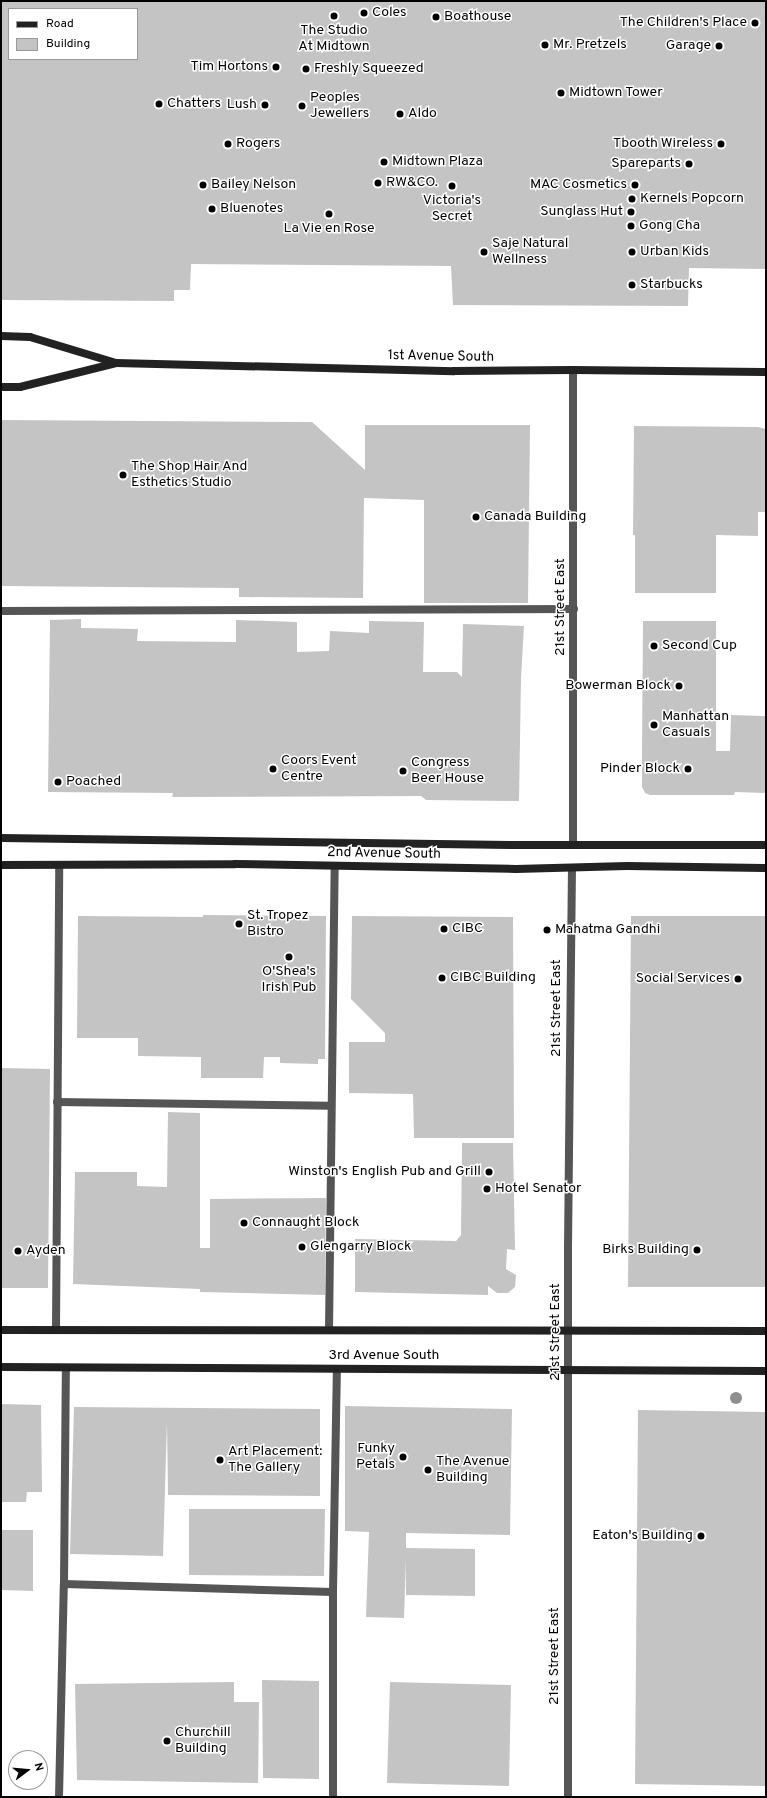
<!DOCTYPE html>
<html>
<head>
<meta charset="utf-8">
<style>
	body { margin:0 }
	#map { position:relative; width:767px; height:1798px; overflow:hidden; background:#fff; font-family:Overpass,sans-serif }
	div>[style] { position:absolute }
	.building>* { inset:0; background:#c4c4c4 }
	.lane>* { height:8px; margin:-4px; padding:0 4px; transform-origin:4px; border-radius:4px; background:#555 }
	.street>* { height:8px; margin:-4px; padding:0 4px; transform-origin:4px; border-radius:4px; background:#555 }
	.secondary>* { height:8px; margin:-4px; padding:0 4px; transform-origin:4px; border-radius:4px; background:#222 }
	.trees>* { width:12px; height:12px; margin:-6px; border-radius:50%; background:#8f8f8f }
	.dots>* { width:11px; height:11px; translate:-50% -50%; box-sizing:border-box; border:2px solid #fff; border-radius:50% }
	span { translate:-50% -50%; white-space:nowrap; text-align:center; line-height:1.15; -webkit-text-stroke:3px #fff; paint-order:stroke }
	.poi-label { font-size:14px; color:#000 }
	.left { translate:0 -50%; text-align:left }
	.right { translate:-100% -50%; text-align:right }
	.street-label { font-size:14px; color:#000 }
	.frame { position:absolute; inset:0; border:2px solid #000; pointer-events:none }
	.legend { position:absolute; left:8px; top:8px; width:130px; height:52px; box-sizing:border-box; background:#fff; border:1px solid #999; margin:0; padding:5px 7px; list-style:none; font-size:12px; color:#000 }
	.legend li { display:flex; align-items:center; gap:8px; height:20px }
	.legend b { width:20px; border:1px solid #999 }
	.north { position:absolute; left:8px; top:1750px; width:40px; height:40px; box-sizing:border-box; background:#fff; border:1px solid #999; border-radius:50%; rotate:74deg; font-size:11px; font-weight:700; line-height:16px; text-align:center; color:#000 }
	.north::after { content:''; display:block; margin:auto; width:14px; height:18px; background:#000; clip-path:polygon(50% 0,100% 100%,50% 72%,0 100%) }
</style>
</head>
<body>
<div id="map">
	<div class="building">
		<div style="clip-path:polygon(evenodd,1px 1px,766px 1px,766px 269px,689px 268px,688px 306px,453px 305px,451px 266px,191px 264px,190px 290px,174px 290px,174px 301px,1px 300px,1px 1px,9px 9px,137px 9px,137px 59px,9px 59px,9px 9px)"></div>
		<div style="clip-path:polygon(1px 420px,312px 422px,365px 470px,365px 425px,530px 425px,528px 603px,424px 603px,424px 500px,364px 498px,363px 598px,239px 597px,239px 588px,1px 586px)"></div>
		<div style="clip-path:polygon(634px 426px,758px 427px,766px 429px,766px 512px,758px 512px,758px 536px,716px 535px,716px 593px,635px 593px,635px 535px,633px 535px)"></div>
		<div style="clip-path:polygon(81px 619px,81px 628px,138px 629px,137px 641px,236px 642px,236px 620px,297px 622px,297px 652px,329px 651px,330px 631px,369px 633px,369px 621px,424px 622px,423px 672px,457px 672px,462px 677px,463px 624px,524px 626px,521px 678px,519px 801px,426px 800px,421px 796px,172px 797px,173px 793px,48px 792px,50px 620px)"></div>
		<div style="clip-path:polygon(643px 621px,716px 621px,716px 751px,730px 751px,731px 715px,766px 716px,766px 793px,735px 792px,734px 795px,650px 795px,645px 793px,642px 787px,642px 751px)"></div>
		<div style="clip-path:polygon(203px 915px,326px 916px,325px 1059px,318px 1059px,318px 1064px,280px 1063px,280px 1057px,264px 1057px,263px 1078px,201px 1078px,201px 1057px,138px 1056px,138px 1038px,77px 1038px,78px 916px,203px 917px)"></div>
		<div style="clip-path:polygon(352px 916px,513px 917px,514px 1138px,414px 1138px,413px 1094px,349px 1093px,349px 1042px,385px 1042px,385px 1033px,351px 999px)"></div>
		<div style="clip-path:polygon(631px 916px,766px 916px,766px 1287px,628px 1287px)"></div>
		<div style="clip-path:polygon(1px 1068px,50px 1069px,48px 1288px,1px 1288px)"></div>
		<div style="clip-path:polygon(168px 1112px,200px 1113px,200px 1248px,210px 1248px,210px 1199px,326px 1198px,325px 1295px,200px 1292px,200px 1289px,73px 1284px,75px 1172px,137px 1172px,137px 1186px,167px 1187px)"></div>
		<div style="clip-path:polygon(462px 1143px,513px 1143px,515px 1250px,507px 1249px,506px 1269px,516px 1275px,515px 1287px,508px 1293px,497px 1293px,488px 1286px,488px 1295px,355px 1292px,355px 1239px,456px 1241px,461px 1235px)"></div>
		<div style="clip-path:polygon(1px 1404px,41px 1405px,42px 1492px,27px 1492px,26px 1502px,1px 1502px)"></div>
		<div style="clip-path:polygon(345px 1406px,512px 1409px,510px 1535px,406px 1533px,406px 1548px,475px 1549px,475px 1596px,406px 1595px,406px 1559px,404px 1618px,366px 1617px,369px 1532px,345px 1531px)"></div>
		<div style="clip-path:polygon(74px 1407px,320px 1409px,320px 1496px,168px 1495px,167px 1422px,163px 1556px,70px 1554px)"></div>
		<div style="clip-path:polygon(638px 1410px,766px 1412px,766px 1786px,635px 1784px)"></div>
		<div style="clip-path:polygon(189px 1509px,325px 1509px,324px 1576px,189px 1575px)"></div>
		<div style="clip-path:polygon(1px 1530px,33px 1530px,33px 1591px,1px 1590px)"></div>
		<div style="clip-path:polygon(262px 1680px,319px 1681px,319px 1779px,263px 1778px)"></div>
		<div style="clip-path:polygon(234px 1682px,234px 1702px,259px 1702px,258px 1783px,77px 1780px,75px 1684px)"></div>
		<div style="clip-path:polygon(390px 1682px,511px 1685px,509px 1786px,387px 1783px)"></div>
	</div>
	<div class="lane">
		<div style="left:1px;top:611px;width:573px;rotate:-0.2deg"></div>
		<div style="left:57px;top:1102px;width:273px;rotate:0.8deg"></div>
		<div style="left:56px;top:1330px;width:465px;rotate:-89.6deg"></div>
		<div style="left:329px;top:1330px;width:463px;rotate:-89.3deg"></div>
		<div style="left:64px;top:1584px;width:269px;rotate:1.7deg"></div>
		<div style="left:59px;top:1797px;width:213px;rotate:-88.7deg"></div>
		<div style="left:64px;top:1584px;width:216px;rotate:-89.5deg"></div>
		<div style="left:333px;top:1797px;width:205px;rotate:-90deg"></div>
		<div style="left:333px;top:1592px;width:223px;rotate:-89deg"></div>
	</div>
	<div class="street">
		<div style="left:573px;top:844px;width:474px;rotate:-90deg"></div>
		<div style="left:568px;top:1797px;width:550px;rotate:-90deg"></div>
		<div style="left:568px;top:1247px;width:379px;rotate:-89.4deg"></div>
	</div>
	<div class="secondary">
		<div style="left:1px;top:336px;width:29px;rotate:2deg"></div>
		<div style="left:30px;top:337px;width:90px;rotate:16.8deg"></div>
		<div style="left:116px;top:363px;width:338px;rotate:1.4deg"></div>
		<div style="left:454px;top:371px;width:119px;rotate:-0.5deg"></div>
		<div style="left:573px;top:370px;width:193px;rotate:0.6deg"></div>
		<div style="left:1px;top:387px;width:19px"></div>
		<div style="left:20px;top:387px;width:99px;rotate:-14deg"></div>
		<div style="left:1px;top:838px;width:516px;rotate:0.78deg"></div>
		<div style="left:517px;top:845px;width:249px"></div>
		<div style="left:1px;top:865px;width:234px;rotate:-0.2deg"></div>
		<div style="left:235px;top:864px;width:281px;rotate:1deg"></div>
		<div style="left:516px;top:869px;width:111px;rotate:-1.5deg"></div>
		<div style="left:627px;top:866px;width:139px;rotate:0.8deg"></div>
		<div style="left:1px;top:1330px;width:765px;rotate:0.07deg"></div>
		<div style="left:1px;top:1367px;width:765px;rotate:0.3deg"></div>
	</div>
	<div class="trees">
		<div style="left:736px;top:1398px"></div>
	</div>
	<div class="dots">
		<div style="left:364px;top:13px;background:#000"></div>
		<div style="left:334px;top:16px;background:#000"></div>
		<div style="left:436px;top:17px;background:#000"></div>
		<div style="left:755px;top:23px;background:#000"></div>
		<div style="left:545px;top:45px;background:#000"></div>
		<div style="left:719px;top:46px;background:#000"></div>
		<div style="left:276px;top:67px;background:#000"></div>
		<div style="left:306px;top:69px;background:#000"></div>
		<div style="left:561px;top:93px;background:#000"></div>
		<div style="left:159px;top:104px;background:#000"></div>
		<div style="left:265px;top:105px;background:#000"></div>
		<div style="left:302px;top:106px;background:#000"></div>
		<div style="left:400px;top:114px;background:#000"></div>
		<div style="left:228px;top:144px;background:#000"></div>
		<div style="left:721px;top:144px;background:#000"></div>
		<div style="left:384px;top:162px;background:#000"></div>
		<div style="left:689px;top:164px;background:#000"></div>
		<div style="left:378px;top:183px;background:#000"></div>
		<div style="left:203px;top:185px;background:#000"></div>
		<div style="left:635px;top:185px;background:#000"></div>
		<div style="left:452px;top:186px;background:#000"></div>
		<div style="left:632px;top:199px;background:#000"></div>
		<div style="left:212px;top:209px;background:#000"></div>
		<div style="left:631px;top:212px;background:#000"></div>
		<div style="left:329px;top:214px;background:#000"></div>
		<div style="left:631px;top:226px;background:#000"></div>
		<div style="left:484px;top:252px;background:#000"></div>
		<div style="left:632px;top:252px;background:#000"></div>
		<div style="left:632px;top:285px;background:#000"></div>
		<div style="left:123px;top:475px;background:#000"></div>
		<div style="left:476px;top:517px;background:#000"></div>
		<div style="left:654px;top:646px;background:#000"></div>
		<div style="left:679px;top:686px;background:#000"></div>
		<div style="left:654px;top:725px;background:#000"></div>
		<div style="left:273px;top:769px;background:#000"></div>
		<div style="left:688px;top:769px;background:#000"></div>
		<div style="left:403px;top:771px;background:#000"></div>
		<div style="left:58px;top:782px;background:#000"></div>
		<div style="left:239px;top:924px;background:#000"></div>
		<div style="left:444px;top:929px;background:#000"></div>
		<div style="left:547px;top:930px;background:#000"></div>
		<div style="left:289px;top:957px;background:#000"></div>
		<div style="left:442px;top:978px;background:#000"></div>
		<div style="left:738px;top:979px;background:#000"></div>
		<div style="left:489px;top:1172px;background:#000"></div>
		<div style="left:487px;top:1189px;background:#000"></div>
		<div style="left:244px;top:1223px;background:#000"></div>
		<div style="left:302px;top:1247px;background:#000"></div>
		<div style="left:697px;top:1250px;background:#000"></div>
		<div style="left:18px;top:1251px;background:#000"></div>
		<div style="left:403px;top:1457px;background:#000"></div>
		<div style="left:220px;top:1460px;background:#000"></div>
		<div style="left:428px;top:1470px;background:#000"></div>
		<div style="left:701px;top:1536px;background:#000"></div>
		<div style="left:167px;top:1741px;background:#000"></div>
	</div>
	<div class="poi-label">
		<span class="left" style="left:372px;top:13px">Coles</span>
		<span class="left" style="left:444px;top:17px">Boathouse</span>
		<span class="right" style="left:747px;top:23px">The Children's Place</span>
		<span style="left:334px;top:39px">The Studio<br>At Midtown</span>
		<span class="left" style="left:553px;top:45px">Mr. Pretzels</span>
		<span class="right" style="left:711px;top:46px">Garage</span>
		<span class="right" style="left:268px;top:67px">Tim Hortons</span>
		<span class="left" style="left:314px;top:69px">Freshly Squeezed</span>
		<span class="left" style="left:569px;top:93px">Midtown Tower</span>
		<span class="left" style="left:310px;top:106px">Peoples<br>Jewellers</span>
		<span class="left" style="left:167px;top:104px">Chatters</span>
		<span class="right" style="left:257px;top:105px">Lush</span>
		<span class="left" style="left:408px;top:114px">Aldo</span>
		<span class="left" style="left:236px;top:144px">Rogers</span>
		<span class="right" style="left:713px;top:144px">Tbooth Wireless</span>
		<span class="left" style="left:392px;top:162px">Midtown Plaza</span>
		<span class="right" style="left:681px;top:164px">Spareparts</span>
		<span class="left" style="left:386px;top:183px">RW&amp;CO.</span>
		<span class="left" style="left:211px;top:185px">Bailey Nelson</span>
		<span class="right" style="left:627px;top:185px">MAC Cosmetics</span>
		<span class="left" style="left:640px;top:199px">Kernels Popcorn</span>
		<span style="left:452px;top:209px">Victoria's<br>Secret</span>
		<span class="left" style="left:220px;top:209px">Bluenotes</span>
		<span class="right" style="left:623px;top:212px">Sunglass Hut</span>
		<span class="left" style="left:639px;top:226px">Gong Cha</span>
		<span style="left:329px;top:229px">La Vie en Rose</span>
		<span class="left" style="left:492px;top:252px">Saje Natural<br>Wellness</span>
		<span class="left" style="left:640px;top:252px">Urban Kids</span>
		<span class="left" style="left:640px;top:285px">Starbucks</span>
		<span class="left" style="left:131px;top:475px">The Shop Hair And<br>Esthetics Studio</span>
		<span class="left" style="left:484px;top:517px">Canada Building</span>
		<span class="left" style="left:662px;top:646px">Second Cup</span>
		<span class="right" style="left:671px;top:686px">Bowerman Block</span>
		<span class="left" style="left:662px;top:725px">Manhattan<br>Casuals</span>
		<span class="left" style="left:281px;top:769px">Coors Event<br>Centre</span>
		<span class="left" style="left:411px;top:771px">Congress<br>Beer House</span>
		<span class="right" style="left:680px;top:769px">Pinder Block</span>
		<span class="left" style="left:66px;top:782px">Poached</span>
		<span class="left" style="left:247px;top:924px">St. Tropez<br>Bistro</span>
		<span class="left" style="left:452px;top:929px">CIBC</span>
		<span class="left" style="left:555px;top:930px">Mahatma Gandhi</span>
		<span style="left:289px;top:980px">O'Shea's<br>Irish Pub</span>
		<span class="left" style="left:450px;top:978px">CIBC Building</span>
		<span class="right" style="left:730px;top:979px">Social Services</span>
		<span class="right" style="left:481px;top:1172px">Winston's English Pub and Grill</span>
		<span class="left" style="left:495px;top:1189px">Hotel Senator</span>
		<span class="left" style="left:252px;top:1223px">Connaught Block</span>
		<span class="left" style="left:310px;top:1247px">Glengarry Block</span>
		<span class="right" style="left:689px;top:1250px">Birks Building</span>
		<span class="left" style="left:26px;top:1251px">Ayden</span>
		<span class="right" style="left:395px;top:1457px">Funky<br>Petals</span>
		<span class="left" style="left:228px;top:1460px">Art Placement:<br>The Gallery</span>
		<span class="left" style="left:436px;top:1470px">The Avenue<br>Building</span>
		<span class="right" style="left:693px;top:1536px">Eaton's Building</span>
		<span class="left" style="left:175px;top:1741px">Churchill<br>Building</span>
	</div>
	<div class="street-label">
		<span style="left:441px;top:357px;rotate:1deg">1st Avenue South</span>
		<span style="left:561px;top:607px;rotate:-90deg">21st Street East</span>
		<span style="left:384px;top:854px;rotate:1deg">2nd Avenue South</span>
		<span style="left:557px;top:1008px;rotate:-90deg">21st Street East</span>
		<span style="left:556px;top:1332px;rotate:-90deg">21st Street East</span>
		<span style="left:384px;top:1356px">3rd Avenue South</span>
		<span style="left:555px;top:1656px;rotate:-90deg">21st Street East</span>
	</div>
	<div class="frame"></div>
	<ul class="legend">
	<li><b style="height:5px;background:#222"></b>Road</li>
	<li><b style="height:11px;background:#c4c4c4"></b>Building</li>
	</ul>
	<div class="north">N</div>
</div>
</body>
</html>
